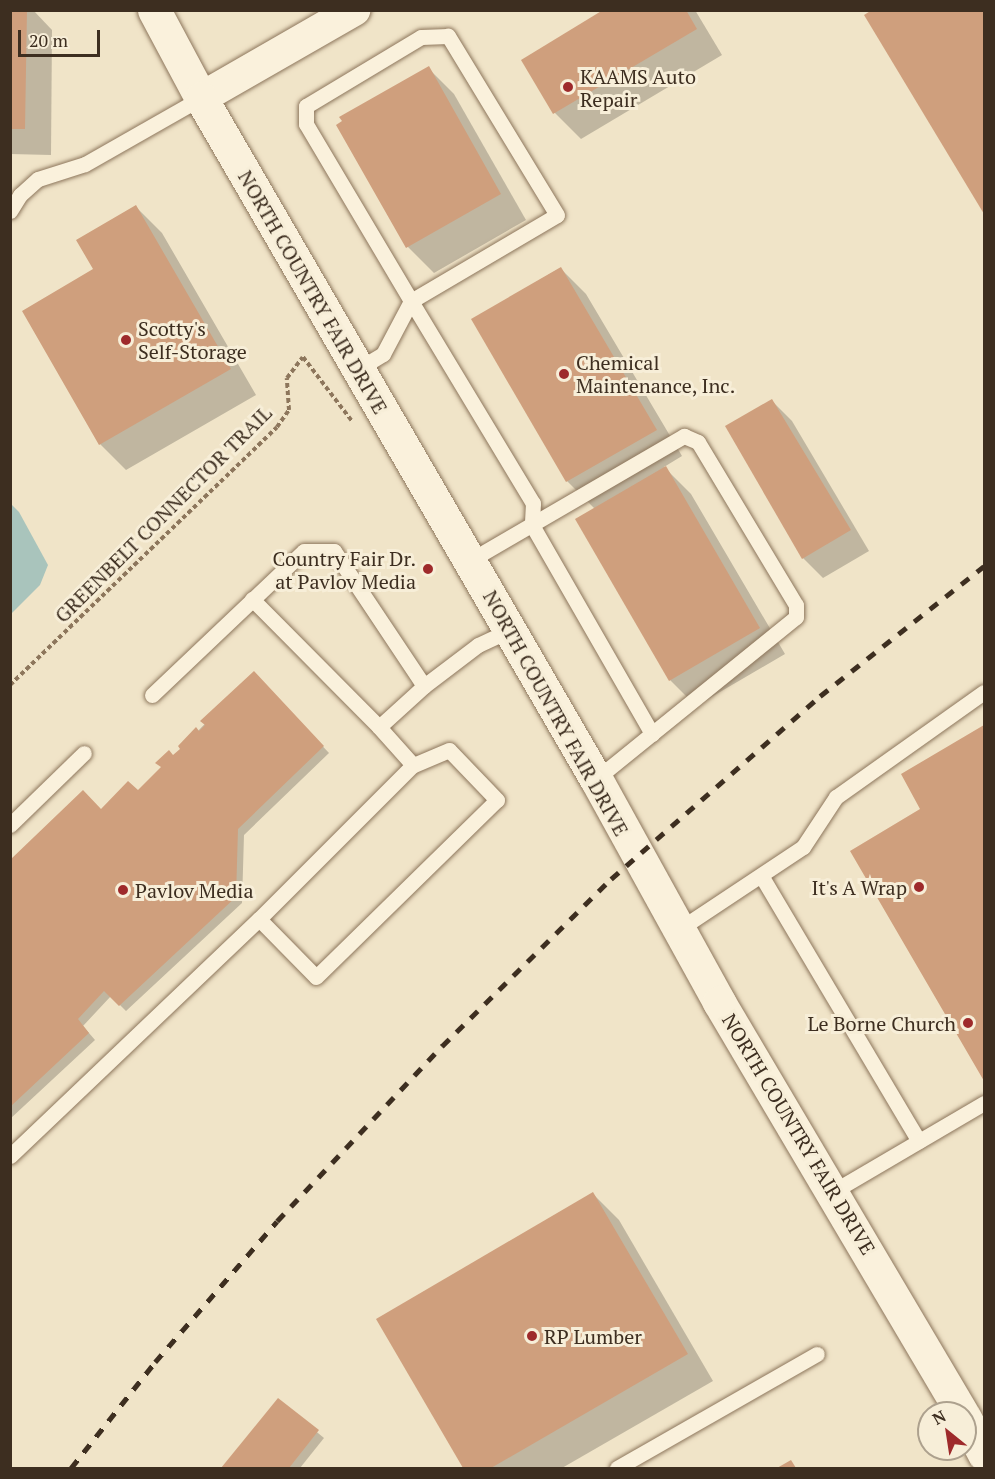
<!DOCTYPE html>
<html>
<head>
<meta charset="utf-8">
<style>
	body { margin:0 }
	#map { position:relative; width:995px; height:1479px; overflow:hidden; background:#f0e4c8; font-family:"PT Serif",serif }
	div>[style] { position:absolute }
	.water>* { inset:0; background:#a9c4bc }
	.shadow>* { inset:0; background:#0003 }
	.building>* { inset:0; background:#cf9f7d }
	.path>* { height:4px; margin-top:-2px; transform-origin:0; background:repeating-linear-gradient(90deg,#8d765c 0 4.5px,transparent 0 7.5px) }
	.roads { filter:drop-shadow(0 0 2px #8d765c) drop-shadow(0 0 2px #8d765c) }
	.lane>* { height:15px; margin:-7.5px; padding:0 7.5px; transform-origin:7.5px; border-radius:7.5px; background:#faf1dc }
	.street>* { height:32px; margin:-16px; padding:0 16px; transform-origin:16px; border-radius:16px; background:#faf1dc }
	.secondary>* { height:33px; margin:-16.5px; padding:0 16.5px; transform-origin:16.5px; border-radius:16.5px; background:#faf1dc }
	.rail>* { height:4.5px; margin-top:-2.25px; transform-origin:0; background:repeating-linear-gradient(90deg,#3d2e20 0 10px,transparent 0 20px) }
	.dots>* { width:16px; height:16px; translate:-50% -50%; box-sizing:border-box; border:3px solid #f7eed8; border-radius:50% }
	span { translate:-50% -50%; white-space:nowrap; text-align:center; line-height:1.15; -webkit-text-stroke:6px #f7eed8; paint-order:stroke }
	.poi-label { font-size:20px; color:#3d2e20 }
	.left { translate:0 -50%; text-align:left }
	.right { translate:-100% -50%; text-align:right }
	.street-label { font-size:20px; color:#3d2e20 }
	.frame { position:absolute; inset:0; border:12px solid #3d2e20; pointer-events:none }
	.north { position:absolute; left:917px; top:1401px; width:60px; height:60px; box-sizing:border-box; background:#f7eed8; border:2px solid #ada18e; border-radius:50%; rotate:330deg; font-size:16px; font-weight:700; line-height:24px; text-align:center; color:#3d2e20 }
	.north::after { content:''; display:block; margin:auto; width:21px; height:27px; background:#9e2a2b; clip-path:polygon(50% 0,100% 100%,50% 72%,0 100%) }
	.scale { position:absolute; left:18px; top:30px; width:82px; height:27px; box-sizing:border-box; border:3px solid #3d2e20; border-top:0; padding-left:8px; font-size:18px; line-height:21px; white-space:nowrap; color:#3d2e20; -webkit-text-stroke:4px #f7eed8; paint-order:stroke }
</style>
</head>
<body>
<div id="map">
	<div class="water">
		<div style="clip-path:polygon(11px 504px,19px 512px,48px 565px,40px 585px,11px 614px)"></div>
	</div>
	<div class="shadow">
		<div style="clip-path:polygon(10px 10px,33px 10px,52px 30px,51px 155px,10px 154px)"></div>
		<div style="clip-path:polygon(606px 10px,695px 10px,722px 55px,581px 139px,555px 113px,523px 60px)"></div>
		<div style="clip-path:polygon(875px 10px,984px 10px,984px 211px,867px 15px)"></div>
		<div style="clip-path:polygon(428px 68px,454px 94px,526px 220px,434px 273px,408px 247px)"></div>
		<div style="clip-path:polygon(136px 207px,162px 233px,256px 395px,126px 470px,100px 444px,24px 312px,95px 270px)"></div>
		<div style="clip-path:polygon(560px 268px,586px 294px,682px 456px,664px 467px,691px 494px,785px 654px,696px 706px,670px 680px,595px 509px,567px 481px,473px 319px)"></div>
		<div style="clip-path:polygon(772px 401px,792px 421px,869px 551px,823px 578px,803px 558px,727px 427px)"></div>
		<div style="clip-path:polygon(254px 673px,329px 753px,244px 835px,242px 903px,126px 1011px,111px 996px,83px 1026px,95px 1040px,10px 1119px,10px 898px,101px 811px,138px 793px)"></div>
		<div style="clip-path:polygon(984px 727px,984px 1078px,852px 852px,922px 810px,903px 775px)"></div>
		<div style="clip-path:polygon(593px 1194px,619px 1220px,713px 1381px,562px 1468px,465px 1468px,378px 1319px)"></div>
		<div style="clip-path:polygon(278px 1400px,324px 1438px,300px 1468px,223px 1468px)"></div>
	</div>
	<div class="building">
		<div style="clip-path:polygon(10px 10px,27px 10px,25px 129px,10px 129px)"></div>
		<div style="clip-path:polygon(603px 10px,686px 10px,697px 29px,553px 114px,521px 60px)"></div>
		<div style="clip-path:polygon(872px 10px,984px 10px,984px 214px,864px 15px)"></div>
		<div style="clip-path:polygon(429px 66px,501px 194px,406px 248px,336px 125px,342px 121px,339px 117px)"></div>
		<div style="clip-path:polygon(136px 205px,231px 369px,99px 445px,22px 311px,93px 269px,76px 240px)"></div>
		<div style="clip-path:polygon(561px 267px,657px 430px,566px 482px,471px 319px)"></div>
		<div style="clip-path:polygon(772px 399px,851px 530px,802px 559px,725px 426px)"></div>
		<div style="clip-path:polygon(666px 466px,760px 628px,669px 681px,575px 519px)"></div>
		<div style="clip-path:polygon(254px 671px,324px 746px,238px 829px,236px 897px,119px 1006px,104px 991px,78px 1019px,89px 1033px,10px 1107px,10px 860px,83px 790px,101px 809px,128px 781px,138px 790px,161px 767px,155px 763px,169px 750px,173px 755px,180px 749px,178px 746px,196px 727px,199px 731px,205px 725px,200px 721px)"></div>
		<div style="clip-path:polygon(984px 725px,984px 1081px,850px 851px,920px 809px,901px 774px)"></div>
		<div style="clip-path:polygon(593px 1192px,688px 1354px,491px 1468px,463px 1468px,376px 1319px)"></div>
		<div style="clip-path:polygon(278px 1398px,319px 1430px,289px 1468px,221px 1468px)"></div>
		<div style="clip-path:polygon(791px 1460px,796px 1468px,777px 1468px)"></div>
	</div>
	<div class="path">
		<div style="left:10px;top:685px;width:371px;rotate:-44deg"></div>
		<div style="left:277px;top:427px;width:21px;rotate:-55deg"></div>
		<div style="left:289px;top:410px;width:32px;rotate:-94deg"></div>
		<div style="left:287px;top:378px;width:26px;rotate:-53deg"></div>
		<div style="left:303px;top:357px;width:81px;rotate:52.6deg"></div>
	</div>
	<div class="roads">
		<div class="lane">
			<div style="left:10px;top:211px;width:19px;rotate:-58deg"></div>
			<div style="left:20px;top:195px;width:24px;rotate:-42deg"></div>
			<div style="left:38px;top:179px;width:49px;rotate:-17.7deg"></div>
			<div style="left:85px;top:164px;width:133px;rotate:-29.6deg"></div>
			<div style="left:358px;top:369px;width:29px;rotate:-31deg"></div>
			<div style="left:383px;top:354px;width:60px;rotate:-62.2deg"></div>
			<div style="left:411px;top:301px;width:169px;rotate:-30.5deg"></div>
			<div style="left:557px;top:215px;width:210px;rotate:-121.3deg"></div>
			<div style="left:448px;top:36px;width:27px;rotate:178deg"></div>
			<div style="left:421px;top:37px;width:134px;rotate:149deg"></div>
			<div style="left:306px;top:106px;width:18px;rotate:90deg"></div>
			<div style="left:306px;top:124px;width:206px;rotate:59.3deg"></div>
			<div style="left:411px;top:301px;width:236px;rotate:58.9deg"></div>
			<div style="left:533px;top:503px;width:22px;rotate:93deg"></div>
			<div style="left:532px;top:525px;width:241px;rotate:60.1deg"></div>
			<div style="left:469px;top:561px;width:249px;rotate:-30.2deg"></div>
			<div style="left:684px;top:436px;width:15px;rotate:23deg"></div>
			<div style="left:698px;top:442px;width:190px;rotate:59deg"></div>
			<div style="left:796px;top:605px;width:12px;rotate:90deg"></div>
			<div style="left:796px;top:617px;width:257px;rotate:141deg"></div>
			<div style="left:252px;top:599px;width:180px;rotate:45.2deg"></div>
			<div style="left:379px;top:727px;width:61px;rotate:-42.3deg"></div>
			<div style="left:152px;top:695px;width:209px;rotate:-43.5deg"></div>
			<div style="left:304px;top:551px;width:30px"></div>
			<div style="left:334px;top:551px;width:162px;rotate:56.3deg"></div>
			<div style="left:424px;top:686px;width:68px;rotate:-37.2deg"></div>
			<div style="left:478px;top:645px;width:35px;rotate:-25deg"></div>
			<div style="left:10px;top:825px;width:103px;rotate:-44.2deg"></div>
			<div style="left:762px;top:877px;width:307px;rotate:59.3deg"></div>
			<div style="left:259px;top:919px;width:218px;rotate:-45deg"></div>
			<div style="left:678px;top:930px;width:150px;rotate:-33.6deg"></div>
			<div style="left:803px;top:847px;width:60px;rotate:-56.6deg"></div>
			<div style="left:836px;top:797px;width:181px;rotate:-35.4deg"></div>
			<div style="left:10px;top:1156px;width:344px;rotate:-43.6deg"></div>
			<div style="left:259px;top:919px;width:81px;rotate:45.5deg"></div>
			<div style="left:316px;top:977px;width:253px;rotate:-44.4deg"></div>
			<div style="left:497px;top:800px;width:69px;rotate:-133.8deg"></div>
			<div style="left:449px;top:750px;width:39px;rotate:157deg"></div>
			<div style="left:413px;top:765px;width:51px;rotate:-131.8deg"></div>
			<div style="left:834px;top:1191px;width:174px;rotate:-30.4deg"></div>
			<div style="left:617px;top:1468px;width:230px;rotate:-29.7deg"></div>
		</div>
		<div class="street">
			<div style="left:201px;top:98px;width:177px;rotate:-29.9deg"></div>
		</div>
		<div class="secondary">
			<div style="left:154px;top:10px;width:100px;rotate:61.9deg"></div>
			<div style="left:201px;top:98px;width:787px;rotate:59.89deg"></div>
			<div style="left:596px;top:779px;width:255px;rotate:61.1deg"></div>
			<div style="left:719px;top:1002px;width:477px;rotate:59.4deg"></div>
			<div style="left:965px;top:1418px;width:41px;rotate:62.2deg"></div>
		</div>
	</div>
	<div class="rail">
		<div style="left:71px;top:1468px;width:135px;rotate:-51.6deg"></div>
		<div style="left:155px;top:1362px;width:186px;rotate:-49.1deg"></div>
		<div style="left:277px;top:1221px;width:241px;rotate:-46.7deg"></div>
		<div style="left:442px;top:1046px;width:238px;rotate:-44.7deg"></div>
		<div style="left:611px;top:879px;width:278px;rotate:-41.2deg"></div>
		<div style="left:820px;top:696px;width:209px;rotate:-38.4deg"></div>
	</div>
	<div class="dots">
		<div style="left:568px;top:87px;background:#9e2a2b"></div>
		<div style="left:126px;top:340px;background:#9e2a2b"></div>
		<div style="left:564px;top:374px;background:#9e2a2b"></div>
		<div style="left:428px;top:569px;background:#9e2a2b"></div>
		<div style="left:919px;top:887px;background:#9e2a2b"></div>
		<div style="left:123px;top:890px;background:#9e2a2b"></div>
		<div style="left:968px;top:1023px;background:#9e2a2b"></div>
		<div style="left:532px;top:1336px;background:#9e2a2b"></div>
	</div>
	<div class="poi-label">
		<span class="left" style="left:580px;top:88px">KAAMS Auto<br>Repair</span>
		<span class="left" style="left:138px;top:340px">Scotty's<br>Self-Storage</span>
		<span class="left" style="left:576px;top:374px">Chemical<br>Maintenance, Inc.</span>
		<span class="right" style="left:416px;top:570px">Country Fair Dr.<br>at Pavlov Media</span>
		<span class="right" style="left:907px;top:887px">It's A Wrap</span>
		<span class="left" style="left:135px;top:890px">Pavlov Media</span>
		<span class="right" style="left:956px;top:1023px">Le Borne Church</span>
		<span class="left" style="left:544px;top:1336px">RP Lumber</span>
	</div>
	<div class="street-label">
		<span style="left:313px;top:292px;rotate:60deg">NORTH COUNTRY FAIR DRIVE</span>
		<span style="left:163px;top:514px;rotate:-45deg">GREENBELT CONNECTOR TRAIL</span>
		<span style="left:556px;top:713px;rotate:61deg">NORTH COUNTRY FAIR DRIVE</span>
		<span style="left:799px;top:1134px;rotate:59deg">NORTH COUNTRY FAIR DRIVE</span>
	</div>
	<div class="frame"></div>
	<div class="north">N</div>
	<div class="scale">20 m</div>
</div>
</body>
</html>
